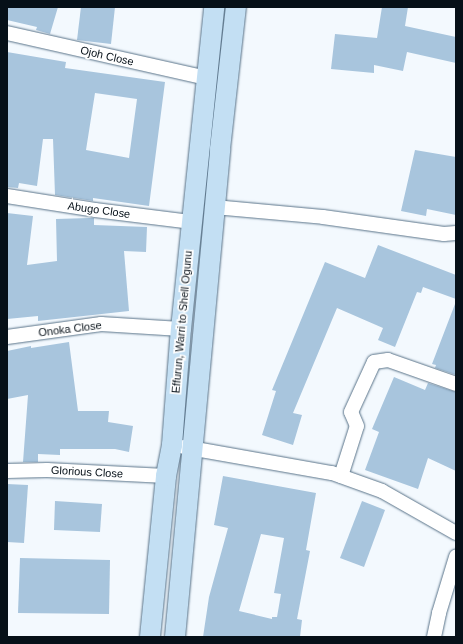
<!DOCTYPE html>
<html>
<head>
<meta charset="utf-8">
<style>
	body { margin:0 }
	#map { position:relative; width:463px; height:644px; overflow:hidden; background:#f3f9fe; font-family:Helvetica,sans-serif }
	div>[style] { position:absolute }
	.building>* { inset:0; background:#a8c5dd }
	.roads { filter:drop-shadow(0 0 1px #597389) drop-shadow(0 0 1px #597389) }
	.minor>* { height:14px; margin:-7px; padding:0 7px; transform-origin:7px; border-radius:7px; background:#fff }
	.secondary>* { height:20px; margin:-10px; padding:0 10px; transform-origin:10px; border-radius:10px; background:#c3dff3 }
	span { translate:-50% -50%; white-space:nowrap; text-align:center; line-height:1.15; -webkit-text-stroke:3.5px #fff; paint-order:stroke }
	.street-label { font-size:11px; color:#061018 }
	.frame { position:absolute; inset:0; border:8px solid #061018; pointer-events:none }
</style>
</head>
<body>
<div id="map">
	<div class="building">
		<div style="clip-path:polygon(7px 7px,58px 7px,50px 34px,36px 30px,37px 27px,7px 20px)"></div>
		<div style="clip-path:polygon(81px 7px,115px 7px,111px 44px,77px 40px)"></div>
		<div style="clip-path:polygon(382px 7px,408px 7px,405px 26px,456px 37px,456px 63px,407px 52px,403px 71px,374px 65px,374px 73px,331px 69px,335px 34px,377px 38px)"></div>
		<div style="clip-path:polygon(evenodd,7px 52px,66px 62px,65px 68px,165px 82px,149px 206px,93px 198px,93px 201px,55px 195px,53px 139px,43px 139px,37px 186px,19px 183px,18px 188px,7px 187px,7px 52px,95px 93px,137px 99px,129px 158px,86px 150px,95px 93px)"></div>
		<div style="clip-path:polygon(415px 150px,456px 157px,456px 215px,427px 209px,426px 216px,401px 211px)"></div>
		<div style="clip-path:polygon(7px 213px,33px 216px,27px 265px,57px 261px,56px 219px,89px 218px,94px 218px,94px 225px,147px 227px,146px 252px,124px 251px,129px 311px,38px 321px,38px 316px,7px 319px)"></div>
		<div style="clip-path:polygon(378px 245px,456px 275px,456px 299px,423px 287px,421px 293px,417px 292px,395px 347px,378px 340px,383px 328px,337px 308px,293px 413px,302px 415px,293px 445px,262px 435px,276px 391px,272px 390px,325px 262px,365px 278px)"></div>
		<div style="clip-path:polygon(455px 304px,456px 304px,456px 375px,435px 368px,436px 365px,432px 364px)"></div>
		<div style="clip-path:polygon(69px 342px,78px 411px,109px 411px,108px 422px,133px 426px,129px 452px,115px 449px,60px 449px,60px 455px,38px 454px,38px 462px,23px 462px,28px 395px,7px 399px,7px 351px,31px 346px,31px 348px)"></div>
		<div style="clip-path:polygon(394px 377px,425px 390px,428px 383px,456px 392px,456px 471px,428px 458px,418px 489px,365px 470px,379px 432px,372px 429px)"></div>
		<div style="clip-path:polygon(evenodd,223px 476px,316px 493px,306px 550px,310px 551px,297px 619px,302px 620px,300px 637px,203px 637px,209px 597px,228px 528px,214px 525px,223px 476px,261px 534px,284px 538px,274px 593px,281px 594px,277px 617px,272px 617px,272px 619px,239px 611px,261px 534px)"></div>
		<div style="clip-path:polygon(7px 484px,28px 485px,24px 543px,7px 542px)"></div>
		<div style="clip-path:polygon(55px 501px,102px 504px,100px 532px,54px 530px)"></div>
		<div style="clip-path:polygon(362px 501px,385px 510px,364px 567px,340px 558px)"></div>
		<div style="clip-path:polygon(20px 558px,110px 560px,109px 614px,18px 613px)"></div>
	</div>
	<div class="roads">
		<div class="minor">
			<div style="left:7px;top:33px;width:204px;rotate:12.7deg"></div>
			<div style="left:7px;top:196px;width:89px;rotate:9deg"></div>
			<div style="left:95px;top:210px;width:98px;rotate:7.1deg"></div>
			<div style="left:214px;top:207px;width:109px;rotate:5.2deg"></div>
			<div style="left:323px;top:217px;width:122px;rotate:8deg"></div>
			<div style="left:444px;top:234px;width:12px;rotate:-5deg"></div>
			<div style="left:7px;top:337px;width:95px;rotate:-7.9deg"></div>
			<div style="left:101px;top:324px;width:80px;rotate:3.6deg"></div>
			<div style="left:184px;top:447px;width:150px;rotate:10deg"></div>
			<div style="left:332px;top:473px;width:53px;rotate:19.8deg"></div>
			<div style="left:382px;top:491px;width:85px;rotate:29.6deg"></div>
			<div style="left:7px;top:471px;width:40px;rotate:-1.4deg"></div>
			<div style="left:47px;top:470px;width:119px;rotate:2.9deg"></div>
			<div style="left:341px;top:476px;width:52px;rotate:-72.3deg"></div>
			<div style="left:357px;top:426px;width:15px;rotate:-113deg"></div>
			<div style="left:351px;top:412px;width:55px;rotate:-65.3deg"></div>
			<div style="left:374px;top:362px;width:14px;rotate:-8deg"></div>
			<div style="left:388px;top:360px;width:72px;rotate:19.4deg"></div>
			<div style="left:434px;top:637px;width:25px;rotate:-78deg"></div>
			<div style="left:439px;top:613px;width:59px;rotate:-73.1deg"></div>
		</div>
		<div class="secondary">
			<div style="left:150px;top:637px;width:162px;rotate:-84.3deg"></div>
			<div style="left:166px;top:476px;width:32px;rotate:-79deg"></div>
			<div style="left:172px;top:445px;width:116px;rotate:-85.6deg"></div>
			<div style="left:181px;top:329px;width:324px;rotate:-84.1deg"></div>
			<div style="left:175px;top:637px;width:490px;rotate:-84.7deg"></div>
			<div style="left:220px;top:149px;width:143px;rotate:-83.6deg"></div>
		</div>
	</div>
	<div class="street-label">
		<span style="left:107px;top:56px;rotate:13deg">Ojoh Close</span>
		<span style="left:99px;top:210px;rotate:8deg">Abugo Close</span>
		<span style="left:182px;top:322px;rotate:-85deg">Effurun, Warri to Shell Ogunu</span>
		<span style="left:70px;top:329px;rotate:-7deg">Onoka Close</span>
		<span style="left:87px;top:472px;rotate:3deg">Glorious Close</span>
	</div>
	<div class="frame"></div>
</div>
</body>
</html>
